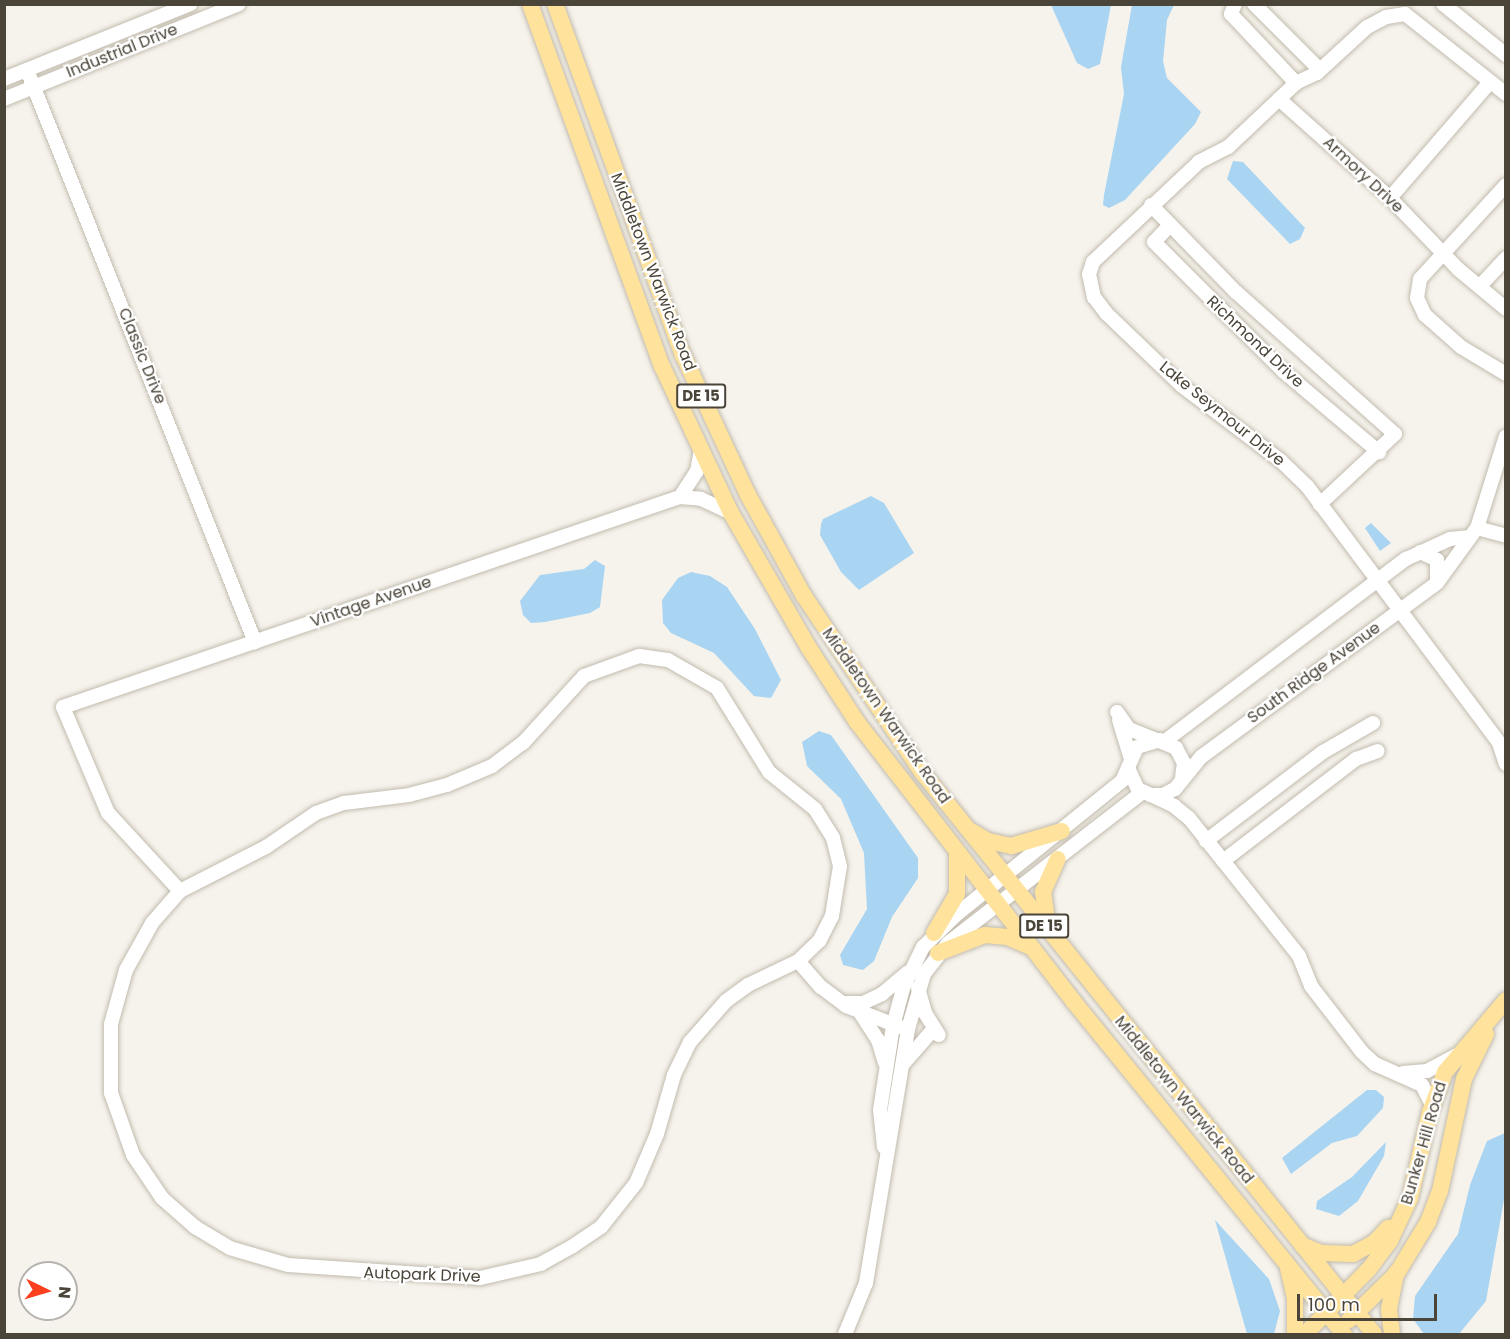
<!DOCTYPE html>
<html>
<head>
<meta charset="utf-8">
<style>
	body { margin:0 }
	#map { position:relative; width:1510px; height:1339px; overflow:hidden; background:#f6f3ec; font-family:Poppins,sans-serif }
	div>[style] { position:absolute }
	.water>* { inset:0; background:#a9d4f2 }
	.roads { filter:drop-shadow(0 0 2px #c2bbae) drop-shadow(0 0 2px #c2bbae) }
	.minor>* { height:14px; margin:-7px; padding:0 7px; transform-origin:7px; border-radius:7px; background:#fff }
	.major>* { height:16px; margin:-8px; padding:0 8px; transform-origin:8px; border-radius:8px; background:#ffe39c }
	span { translate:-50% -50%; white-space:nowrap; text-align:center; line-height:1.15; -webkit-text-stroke:4.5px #fff; paint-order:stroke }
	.shield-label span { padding:2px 4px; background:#fff; border:2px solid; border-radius:4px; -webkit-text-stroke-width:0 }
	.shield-label { font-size:15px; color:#4b4439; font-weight:700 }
	.street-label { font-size:16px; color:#4b4439 }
	.frame { position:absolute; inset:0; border:6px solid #4b4439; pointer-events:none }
	.north { position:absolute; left:18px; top:1261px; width:60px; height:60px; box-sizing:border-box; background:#fff; border:2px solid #b7b4b0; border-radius:50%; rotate:95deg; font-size:16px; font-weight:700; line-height:24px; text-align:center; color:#4b4439 }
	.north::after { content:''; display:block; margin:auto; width:21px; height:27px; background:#fc3f1d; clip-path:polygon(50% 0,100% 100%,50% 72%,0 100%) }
	.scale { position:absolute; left:1297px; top:1294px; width:140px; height:27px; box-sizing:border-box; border:3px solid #4b4439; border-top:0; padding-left:8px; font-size:18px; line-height:21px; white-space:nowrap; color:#4b4439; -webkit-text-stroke:4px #fff; paint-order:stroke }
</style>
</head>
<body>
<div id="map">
	<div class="water">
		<div style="clip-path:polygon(1051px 5px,1111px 5px,1100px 64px,1088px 69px,1077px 63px)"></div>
		<div style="clip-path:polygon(1132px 5px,1174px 5px,1167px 20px,1163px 61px,1167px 78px,1201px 112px,1195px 124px,1125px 200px,1109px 208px,1103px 205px,1104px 195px,1124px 94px,1121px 67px)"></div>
		<div style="clip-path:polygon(1233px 161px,1243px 162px,1305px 228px,1300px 239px,1290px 244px,1227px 179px)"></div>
		<div style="clip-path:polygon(871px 496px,884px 503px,914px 553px,859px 590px,841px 572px,820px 535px,821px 524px,823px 519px)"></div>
		<div style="clip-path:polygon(1371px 523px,1391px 543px,1380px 551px,1365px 528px)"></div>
		<div style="clip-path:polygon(595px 560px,605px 566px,600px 607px,590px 613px,545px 622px,531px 623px,523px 615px,520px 601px,540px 575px,584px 569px)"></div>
		<div style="clip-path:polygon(691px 572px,710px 576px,727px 587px,755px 629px,781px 680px,771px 698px,754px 696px,714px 653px,671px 633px,663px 623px,662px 600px,678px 578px)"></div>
		<div style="clip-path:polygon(819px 731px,831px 735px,918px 858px,918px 878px,892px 917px,874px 961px,863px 970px,843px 965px,840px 955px,867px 909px,864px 853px,841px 799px,807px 766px,802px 742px)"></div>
		<div style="clip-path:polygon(1367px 1090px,1376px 1090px,1384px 1097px,1383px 1108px,1357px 1136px,1332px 1143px,1291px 1174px,1282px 1158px)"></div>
		<div style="clip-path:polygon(1505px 1133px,1505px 1194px,1486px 1301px,1459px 1334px,1424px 1334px,1413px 1319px,1415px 1296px,1458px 1234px,1470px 1185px,1487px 1141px)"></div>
		<div style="clip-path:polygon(1386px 1142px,1384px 1156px,1358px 1201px,1339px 1216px,1316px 1209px,1317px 1201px,1352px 1177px)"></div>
		<div style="clip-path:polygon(1215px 1220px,1269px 1279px,1280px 1311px,1274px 1334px,1247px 1334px)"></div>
	</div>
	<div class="roads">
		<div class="minor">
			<div style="left:1235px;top:4px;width:11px;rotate:112deg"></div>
			<div style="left:1231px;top:14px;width:95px;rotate:46.7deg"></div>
			<div style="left:1254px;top:4px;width:93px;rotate:45deg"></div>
			<div style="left:1443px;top:4px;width:81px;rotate:39deg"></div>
			<div style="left:27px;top:70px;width:616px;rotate:68.27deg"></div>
			<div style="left:4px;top:79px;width:201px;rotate:-21.9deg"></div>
			<div style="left:1506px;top:94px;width:129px;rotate:-141.6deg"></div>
			<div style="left:1405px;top:14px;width:19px;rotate:171deg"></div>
			<div style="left:1386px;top:17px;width:21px;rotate:152deg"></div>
			<div style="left:1367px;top:27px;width:68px;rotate:137.4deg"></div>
			<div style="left:1317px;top:73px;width:23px;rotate:155deg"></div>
			<div style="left:1296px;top:83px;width:93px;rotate:136.7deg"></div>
			<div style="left:1228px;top:147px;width:33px;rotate:153deg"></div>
			<div style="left:1199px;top:162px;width:146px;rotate:136.7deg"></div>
			<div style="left:1093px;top:262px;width:13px;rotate:108deg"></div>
			<div style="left:1089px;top:274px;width:24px;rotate:78deg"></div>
			<div style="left:1094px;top:297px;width:21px;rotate:53deg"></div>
			<div style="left:1107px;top:314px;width:104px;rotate:43.8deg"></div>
			<div style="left:1182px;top:386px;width:124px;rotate:37.1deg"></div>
			<div style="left:1281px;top:461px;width:36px;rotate:44deg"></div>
			<div style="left:1307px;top:486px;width:321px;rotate:53.2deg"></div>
			<div style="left:1499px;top:743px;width:22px;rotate:72deg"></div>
			<div style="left:4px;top:99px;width:253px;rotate:-22deg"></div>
			<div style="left:1279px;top:99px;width:149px;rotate:41.7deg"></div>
			<div style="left:1390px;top:198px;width:98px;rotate:46.2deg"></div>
			<div style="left:1458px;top:269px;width:62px;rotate:39.8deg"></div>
			<div style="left:1506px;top:185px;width:127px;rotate:132.5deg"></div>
			<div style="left:1420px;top:279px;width:19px;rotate:99deg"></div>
			<div style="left:1417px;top:298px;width:19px;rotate:65deg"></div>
			<div style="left:1425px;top:315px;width:48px;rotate:41.6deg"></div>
			<div style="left:1461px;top:347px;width:52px;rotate:31deg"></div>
			<div style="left:1390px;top:198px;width:153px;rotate:-49.2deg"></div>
			<div style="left:1151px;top:205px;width:122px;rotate:45.7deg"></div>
			<div style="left:1236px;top:292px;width:213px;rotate:41.8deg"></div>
			<div style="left:1395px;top:434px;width:103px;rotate:137deg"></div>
			<div style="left:1170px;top:225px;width:23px;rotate:133deg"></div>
			<div style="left:1154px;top:242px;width:182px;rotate:45deg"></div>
			<div style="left:1283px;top:371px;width:126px;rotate:40.2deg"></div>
			<div style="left:1480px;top:286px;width:38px;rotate:-47deg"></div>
			<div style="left:680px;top:497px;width:31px;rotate:-57deg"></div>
			<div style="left:697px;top:471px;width:20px;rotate:-79deg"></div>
			<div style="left:1477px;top:528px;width:30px;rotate:15deg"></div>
			<div style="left:1420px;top:552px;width:19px;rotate:25deg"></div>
			<div style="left:1437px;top:560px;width:21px;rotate:90deg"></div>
			<div style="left:639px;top:656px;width:29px;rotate:8deg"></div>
			<div style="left:668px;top:660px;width:56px;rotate:29.7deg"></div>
			<div style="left:717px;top:688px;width:99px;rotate:58.2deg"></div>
			<div style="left:769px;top:772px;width:59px;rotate:38.8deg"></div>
			<div style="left:815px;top:809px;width:34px;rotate:58deg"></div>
			<div style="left:833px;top:838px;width:29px;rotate:76deg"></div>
			<div style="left:840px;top:866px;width:51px;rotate:99.1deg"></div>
			<div style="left:832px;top:916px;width:28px;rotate:117deg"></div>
			<div style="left:819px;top:941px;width:29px;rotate:136deg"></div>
			<div style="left:798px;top:961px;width:55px;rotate:154.4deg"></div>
			<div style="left:748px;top:985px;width:27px;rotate:144deg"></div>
			<div style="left:726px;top:1001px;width:55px;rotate:131.3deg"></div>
			<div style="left:690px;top:1042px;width:37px;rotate:116deg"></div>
			<div style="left:674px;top:1075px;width:61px;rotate:106.1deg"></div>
			<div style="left:657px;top:1134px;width:53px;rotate:113.2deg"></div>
			<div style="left:636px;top:1183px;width:56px;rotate:128.5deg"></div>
			<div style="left:601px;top:1227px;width:34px;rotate:146deg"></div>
			<div style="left:573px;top:1246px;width:37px;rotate:151deg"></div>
			<div style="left:541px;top:1264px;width:63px;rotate:167.1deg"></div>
			<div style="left:480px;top:1278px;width:192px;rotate:-176.1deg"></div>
			<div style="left:288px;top:1265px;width:60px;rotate:-163.7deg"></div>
			<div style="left:230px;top:1248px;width:41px;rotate:-149deg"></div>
			<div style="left:195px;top:1227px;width:44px;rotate:-138.7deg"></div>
			<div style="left:162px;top:1198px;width:52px;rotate:-124deg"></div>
			<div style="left:133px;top:1155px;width:66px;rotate:-109.5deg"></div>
			<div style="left:111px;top:1093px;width:69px;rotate:-90deg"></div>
			<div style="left:111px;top:1024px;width:56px;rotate:-74.5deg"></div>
			<div style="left:126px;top:970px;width:54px;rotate:-61deg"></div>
			<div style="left:152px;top:923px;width:43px;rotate:-48.8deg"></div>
			<div style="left:180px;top:891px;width:97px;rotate:-27.1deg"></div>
			<div style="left:266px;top:847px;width:60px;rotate:-34.2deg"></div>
			<div style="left:316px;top:813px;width:30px;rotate:-20deg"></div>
			<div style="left:344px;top:803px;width:65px;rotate:-7deg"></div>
			<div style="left:409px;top:795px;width:39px;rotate:-15deg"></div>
			<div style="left:447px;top:785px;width:49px;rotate:-22.9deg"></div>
			<div style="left:492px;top:766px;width:39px;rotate:-37deg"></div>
			<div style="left:523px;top:743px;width:91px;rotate:-47.7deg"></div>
			<div style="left:584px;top:676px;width:59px;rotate:-20deg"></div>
			<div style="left:1117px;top:712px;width:21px;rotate:55deg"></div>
			<div style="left:1129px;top:729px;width:51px;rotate:22deg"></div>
			<div style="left:1176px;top:748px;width:17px;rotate:62deg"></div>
			<div style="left:1184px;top:763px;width:14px;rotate:98deg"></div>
			<div style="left:1119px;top:720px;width:39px;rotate:73deg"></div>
			<div style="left:1165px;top:741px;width:302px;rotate:-37.1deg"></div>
			<div style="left:1406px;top:559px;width:48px;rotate:-24.4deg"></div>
			<div style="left:1450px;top:539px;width:20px;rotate:-6deg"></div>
			<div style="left:1128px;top:768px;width:23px;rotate:65deg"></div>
			<div style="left:1138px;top:789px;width:40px;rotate:25deg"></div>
			<div style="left:1174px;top:806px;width:19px;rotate:39deg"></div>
			<div style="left:1189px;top:818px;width:176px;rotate:51.4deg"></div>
			<div style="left:1299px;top:956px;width:32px;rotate:68deg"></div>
			<div style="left:1311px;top:986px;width:83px;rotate:52.3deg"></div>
			<div style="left:1362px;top:1052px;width:18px;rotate:43deg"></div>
			<div style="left:1375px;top:1064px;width:51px;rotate:24.1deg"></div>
			<div style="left:1422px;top:1085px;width:22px;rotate:63deg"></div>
			<div style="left:1150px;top:795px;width:13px"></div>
			<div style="left:1163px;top:795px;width:13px;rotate:-27deg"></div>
			<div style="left:1175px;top:789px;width:41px;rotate:-50.9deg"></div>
			<div style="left:1201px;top:757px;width:293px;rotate:-36.4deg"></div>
			<div style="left:1437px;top:583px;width:68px;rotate:-54deg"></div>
			<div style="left:1477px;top:528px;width:96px;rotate:-72.5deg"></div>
			<div style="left:1206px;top:841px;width:147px;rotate:-37.3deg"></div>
			<div style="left:1323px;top:752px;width:58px;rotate:-30.1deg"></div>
			<div style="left:1223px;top:861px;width:168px;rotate:-37.5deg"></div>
			<div style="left:1356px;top:759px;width:23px;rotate:-20deg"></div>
			<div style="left:180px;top:891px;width:106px;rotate:-132.7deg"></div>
			<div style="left:108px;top:813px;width:115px;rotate:-113deg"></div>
			<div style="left:63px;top:707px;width:652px;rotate:-18.8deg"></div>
			<div style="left:680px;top:497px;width:21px;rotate:5deg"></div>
			<div style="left:701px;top:499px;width:33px;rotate:25deg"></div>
			<div style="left:798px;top:961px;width:35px;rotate:49deg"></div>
			<div style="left:821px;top:987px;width:31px;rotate:37deg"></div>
			<div style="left:846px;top:1006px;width:58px;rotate:21.3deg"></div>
			<div style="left:918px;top:988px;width:26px;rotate:74deg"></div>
			<div style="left:925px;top:1013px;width:26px;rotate:58deg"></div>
			<div style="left:845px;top:1003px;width:18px"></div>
			<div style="left:863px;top:1003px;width:21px;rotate:-25deg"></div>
			<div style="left:882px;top:994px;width:34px;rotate:-40deg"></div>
			<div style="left:861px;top:1014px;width:31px;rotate:57deg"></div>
			<div style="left:878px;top:1040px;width:24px;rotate:73deg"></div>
			<div style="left:904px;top:1063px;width:40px;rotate:-49deg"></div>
			<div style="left:1403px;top:1073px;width:24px;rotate:-5deg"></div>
			<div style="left:1427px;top:1071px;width:34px;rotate:-28deg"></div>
			<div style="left:884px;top:1147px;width:37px;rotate:-96deg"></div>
			<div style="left:880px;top:1110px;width:85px;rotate:-81.2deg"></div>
			<div style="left:893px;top:1026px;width:39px;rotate:-75deg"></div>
			<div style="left:903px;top:988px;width:46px;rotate:-64deg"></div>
			<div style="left:923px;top:947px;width:47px;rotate:-44.1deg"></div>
			<div style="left:957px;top:914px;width:212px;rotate:-38.9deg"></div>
			<div style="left:1122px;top:781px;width:37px;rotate:-66deg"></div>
			<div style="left:1137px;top:747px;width:24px;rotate:-17deg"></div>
			<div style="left:845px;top:1334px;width:55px;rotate:-67.6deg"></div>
			<div style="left:866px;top:1283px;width:257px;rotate:-80.6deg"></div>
			<div style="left:908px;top:1029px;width:57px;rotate:-73.8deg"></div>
			<div style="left:924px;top:974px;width:39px;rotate:-52deg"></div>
			<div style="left:948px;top:943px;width:247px;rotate:-37.8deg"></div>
		</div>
		<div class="major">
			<div style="left:530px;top:4px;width:385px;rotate:70deg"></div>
			<div style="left:662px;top:366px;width:162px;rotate:64.9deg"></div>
			<div style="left:731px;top:513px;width:156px;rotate:60deg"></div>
			<div style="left:809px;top:648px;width:88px;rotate:57deg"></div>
			<div style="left:857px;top:722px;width:354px;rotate:52.2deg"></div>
			<div style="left:1074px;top:1002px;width:428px;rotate:50.9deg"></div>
			<div style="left:555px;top:4px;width:374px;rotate:70deg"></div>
			<div style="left:683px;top:355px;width:154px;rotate:65.1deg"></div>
			<div style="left:748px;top:495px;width:115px;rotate:61deg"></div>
			<div style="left:804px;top:596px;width:212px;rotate:56.2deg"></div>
			<div style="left:922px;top:772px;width:721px;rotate:51.19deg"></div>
			<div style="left:973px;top:832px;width:17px;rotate:31deg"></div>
			<div style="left:988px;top:841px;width:24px;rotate:12deg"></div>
			<div style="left:1011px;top:846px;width:53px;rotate:-16.4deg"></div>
			<div style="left:1048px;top:927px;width:35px;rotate:-98deg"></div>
			<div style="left:1043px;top:892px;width:36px;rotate:-66deg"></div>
			<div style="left:934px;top:933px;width:45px;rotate:-59.5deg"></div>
			<div style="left:957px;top:894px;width:42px;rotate:-90deg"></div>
			<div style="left:938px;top:953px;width:50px;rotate:-21deg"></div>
			<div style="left:985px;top:935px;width:22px;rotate:5deg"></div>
			<div style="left:1007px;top:937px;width:23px;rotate:23deg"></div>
			<div style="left:1302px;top:1245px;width:21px;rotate:23deg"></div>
			<div style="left:1321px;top:1253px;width:32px;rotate:2deg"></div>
			<div style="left:1353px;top:1254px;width:24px;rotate:-28deg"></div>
			<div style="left:1374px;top:1243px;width:21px;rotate:-47deg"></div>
			<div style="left:1288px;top:1268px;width:31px;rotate:77deg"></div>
			<div style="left:1295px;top:1298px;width:36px;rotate:90deg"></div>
			<div style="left:1349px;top:1320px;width:67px;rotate:-44.4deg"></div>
			<div style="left:1397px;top:1273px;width:60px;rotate:-58.7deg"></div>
			<div style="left:1428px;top:1222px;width:33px;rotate:-69deg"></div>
			<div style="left:1440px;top:1191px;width:115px;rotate:-77.9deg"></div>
			<div style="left:1464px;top:1079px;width:50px;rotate:-63.9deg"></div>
			<div style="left:1305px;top:1334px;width:91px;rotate:-45.4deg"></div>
			<div style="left:1369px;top:1269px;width:35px;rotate:-53deg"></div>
			<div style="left:1390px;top:1241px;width:47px;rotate:-65.1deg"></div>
			<div style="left:1410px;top:1198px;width:88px;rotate:-76.9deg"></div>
			<div style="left:1430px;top:1112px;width:43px;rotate:-69.4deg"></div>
			<div style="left:1445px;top:1072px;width:94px;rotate:-49.7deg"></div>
			<div style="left:1392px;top:1334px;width:25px;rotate:-97deg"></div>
			<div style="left:1389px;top:1309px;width:37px;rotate:-79deg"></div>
		</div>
	</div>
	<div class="shield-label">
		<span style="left:701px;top:396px">DE 15</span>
		<span style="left:1044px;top:926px">DE 15</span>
	</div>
	<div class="street-label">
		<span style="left:122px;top:51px;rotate:-22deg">Industrial Drive</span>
		<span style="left:1363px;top:175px;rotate:43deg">Armory Drive</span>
		<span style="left:653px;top:272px;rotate:69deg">Middletown Warwick Road</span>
		<span style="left:1255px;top:342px;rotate:43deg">Richmond Drive</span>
		<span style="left:142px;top:356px;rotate:68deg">Classic Drive</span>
		<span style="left:1222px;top:414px;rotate:39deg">Lake Seymour Drive</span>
		<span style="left:371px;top:602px;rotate:-19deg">Vintage Avenue</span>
		<span style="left:1314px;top:673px;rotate:-36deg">South Ridge Avenue</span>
		<span style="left:886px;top:716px;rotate:55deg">Middletown Warwick Road</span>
		<span style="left:1184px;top:1100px;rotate:51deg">Middletown Warwick Road</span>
		<span style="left:1424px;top:1143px;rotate:-74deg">Bunker Hill Road</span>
		<span style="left:422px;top:1275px;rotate:2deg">Autopark Drive</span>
	</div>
	<div class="frame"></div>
	<div class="north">N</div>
	<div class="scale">100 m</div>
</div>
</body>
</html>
